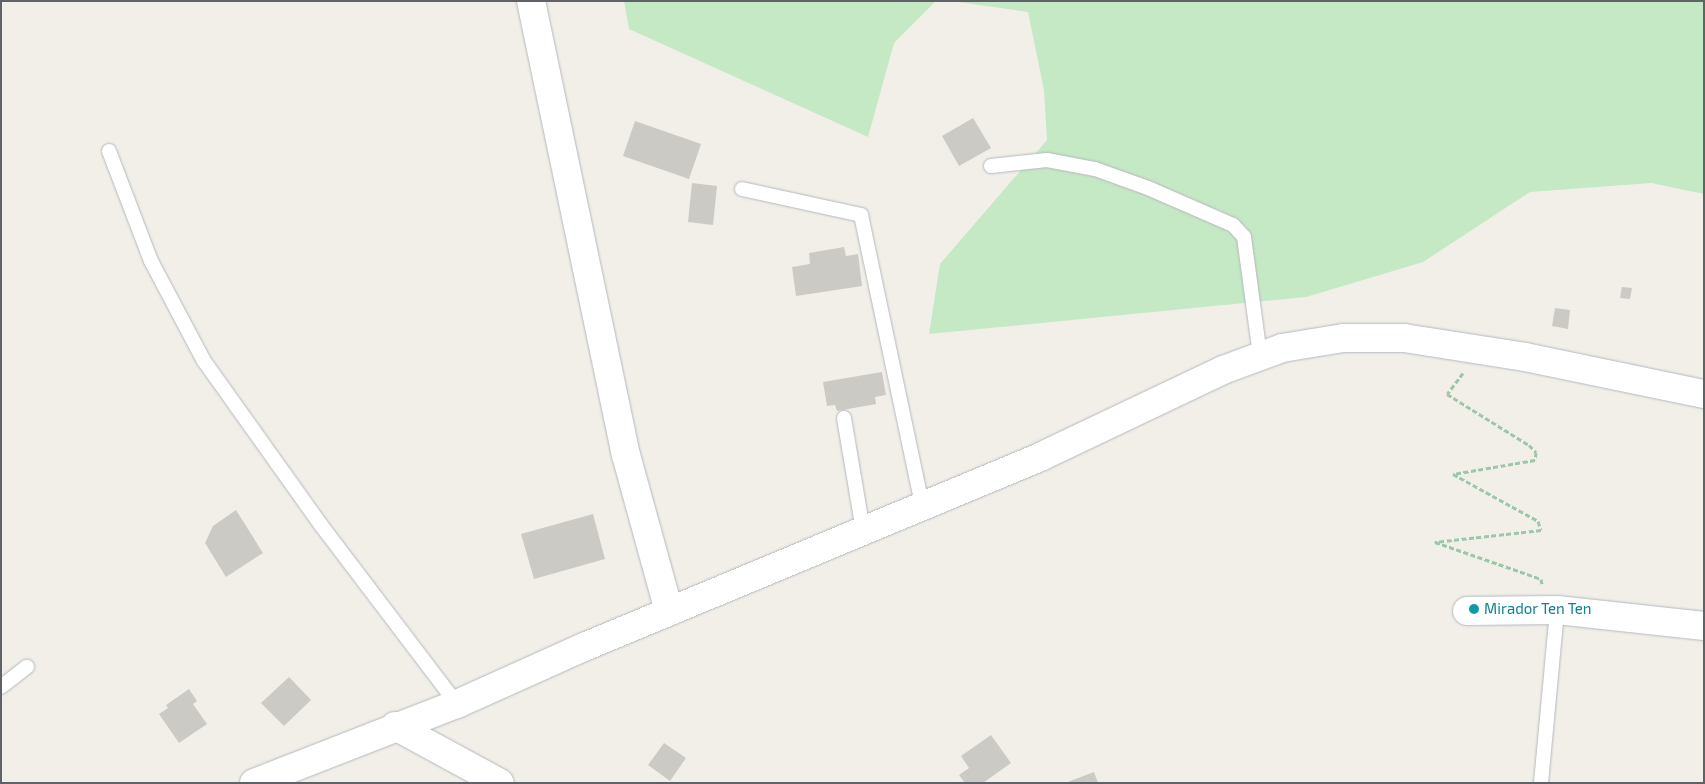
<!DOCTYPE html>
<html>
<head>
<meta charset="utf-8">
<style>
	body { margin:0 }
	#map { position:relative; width:1705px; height:784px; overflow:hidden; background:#f1efe8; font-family:"Exo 2",sans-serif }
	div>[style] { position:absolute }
	.green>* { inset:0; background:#c5e8c5 }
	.building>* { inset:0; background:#cccac5 }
	.path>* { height:3px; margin-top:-1.5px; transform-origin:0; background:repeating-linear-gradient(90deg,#9cc7a9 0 5px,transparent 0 7.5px) }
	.roads { filter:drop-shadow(0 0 1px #b5b8bc) drop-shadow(0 0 1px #b5b8bc) }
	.lane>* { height:14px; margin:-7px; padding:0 7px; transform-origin:7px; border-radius:7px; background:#fff }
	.street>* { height:28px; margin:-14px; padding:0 14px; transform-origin:14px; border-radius:14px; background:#fff }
	.secondary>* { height:28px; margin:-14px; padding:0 14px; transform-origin:14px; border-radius:14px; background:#fff }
	.dots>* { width:14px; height:14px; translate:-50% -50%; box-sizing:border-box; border:2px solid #fff; border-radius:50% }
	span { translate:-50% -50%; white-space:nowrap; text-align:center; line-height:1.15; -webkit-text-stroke:4px #fff; paint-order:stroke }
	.culture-label { font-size:15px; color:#0d838f }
	.left { translate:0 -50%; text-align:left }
	.frame { position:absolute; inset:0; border:2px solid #5f6368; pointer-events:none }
</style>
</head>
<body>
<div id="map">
	<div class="green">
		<div style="clip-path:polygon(624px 1px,936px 1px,894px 43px,868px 137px,629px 29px)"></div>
		<div style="clip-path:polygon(952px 1px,1704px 1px,1704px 194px,1651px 183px,1530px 192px,1423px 262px,1306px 297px,929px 334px,940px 264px,1047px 140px,1044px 90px,1028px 12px)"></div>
	</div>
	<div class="building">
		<div style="clip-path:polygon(973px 118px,991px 148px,959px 166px,942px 136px)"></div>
		<div style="clip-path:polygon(635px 121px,701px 144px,689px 179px,623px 156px)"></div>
		<div style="clip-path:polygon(692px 183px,717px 186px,713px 225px,688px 222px)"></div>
		<div style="clip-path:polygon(844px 247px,846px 256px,858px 254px,862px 286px,796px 296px,792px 267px,810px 264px,809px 253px)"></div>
		<div style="clip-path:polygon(1622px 287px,1632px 288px,1630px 299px,1620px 298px)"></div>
		<div style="clip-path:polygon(1555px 308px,1570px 310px,1568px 329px,1552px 326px)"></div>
		<div style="clip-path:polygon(882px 372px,886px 395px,875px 397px,876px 404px,837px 411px,835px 405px,827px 406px,823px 382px)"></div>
		<div style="clip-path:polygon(236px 510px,263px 553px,226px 577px,205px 543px,213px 526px)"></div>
		<div style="clip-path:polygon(593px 514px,605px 559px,534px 579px,521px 534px)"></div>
		<div style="clip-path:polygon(289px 677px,311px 700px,284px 726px,261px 703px)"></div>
		<div style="clip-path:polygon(189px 689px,197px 701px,193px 704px,207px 724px,179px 743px,159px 714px,168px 708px,166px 705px)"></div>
		<div style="clip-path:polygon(991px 735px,1011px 763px,983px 783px,965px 783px,959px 775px,969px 768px,961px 756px)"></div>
		<div style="clip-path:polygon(664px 743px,686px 758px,670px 781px,648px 765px)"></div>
		<div style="clip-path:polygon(1094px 772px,1098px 783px,1065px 783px)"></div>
	</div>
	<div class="path">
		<div style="left:1463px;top:373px;width:26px;rotate:127deg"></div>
		<div style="left:1447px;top:394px;width:97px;rotate:31.9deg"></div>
		<div style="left:1529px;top:445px;width:10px;rotate:45deg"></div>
		<div style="left:1536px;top:452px;width:8px;rotate:97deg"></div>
		<div style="left:1535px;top:460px;width:83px;rotate:170.3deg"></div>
		<div style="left:1453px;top:474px;width:97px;rotate:28.9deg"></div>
		<div style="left:1538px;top:521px;width:9px;rotate:72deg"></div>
		<div style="left:1541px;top:530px;width:107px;rotate:173.5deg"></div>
		<div style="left:1435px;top:542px;width:112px;rotate:19.2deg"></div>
		<div style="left:1541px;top:579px;width:5px;rotate:79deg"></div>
	</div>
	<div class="roads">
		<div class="lane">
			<div style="left:109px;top:151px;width:118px;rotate:69.1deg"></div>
			<div style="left:151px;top:261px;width:113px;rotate:62.1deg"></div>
			<div style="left:204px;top:361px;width:201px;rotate:54.5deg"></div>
			<div style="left:321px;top:525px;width:225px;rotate:52.8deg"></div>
			<div style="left:991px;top:166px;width:56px;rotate:-6.1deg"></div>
			<div style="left:1047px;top:160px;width:49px;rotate:10.6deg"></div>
			<div style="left:1095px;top:169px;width:56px;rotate:19.7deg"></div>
			<div style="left:1148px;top:188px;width:93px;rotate:23.5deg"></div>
			<div style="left:1233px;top:225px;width:16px;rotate:47deg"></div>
			<div style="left:1244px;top:237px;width:119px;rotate:82.3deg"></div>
			<div style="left:742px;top:189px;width:122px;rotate:12.3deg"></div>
			<div style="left:861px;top:215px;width:296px;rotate:78.1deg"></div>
			<div style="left:844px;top:418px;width:114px;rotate:80.4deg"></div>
			<div style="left:1px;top:687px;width:33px;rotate:-38deg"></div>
			<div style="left:1541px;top:783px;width:174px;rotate:-84.7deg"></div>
		</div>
		<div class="street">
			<div style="left:531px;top:1px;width:464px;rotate:78.2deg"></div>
			<div style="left:626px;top:455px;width:162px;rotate:74.6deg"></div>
			<div style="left:1467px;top:611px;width:90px;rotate:-0.6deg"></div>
			<div style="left:1557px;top:610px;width:148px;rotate:6.2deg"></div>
			<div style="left:395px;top:726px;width:119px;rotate:28.5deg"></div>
		</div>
		<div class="secondary">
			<div style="left:254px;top:783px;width:218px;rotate:-21.3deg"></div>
			<div style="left:457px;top:704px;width:139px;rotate:-24.2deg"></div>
			<div style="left:584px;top:647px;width:494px;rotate:-22.6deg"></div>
			<div style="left:1040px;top:457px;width:203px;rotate:-25.4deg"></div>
			<div style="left:1223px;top:370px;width:63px;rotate:-20.4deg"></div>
			<div style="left:1282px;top:348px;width:62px;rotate:-9.3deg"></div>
			<div style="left:1343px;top:338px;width:61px"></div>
			<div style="left:1404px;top:338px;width:122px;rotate:8.9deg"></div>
			<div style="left:1525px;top:357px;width:183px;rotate:11.7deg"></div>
		</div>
	</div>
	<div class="dots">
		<div style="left:1474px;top:609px;background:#0f9aa8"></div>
	</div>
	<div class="culture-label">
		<span class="left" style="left:1484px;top:609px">Mirador Ten Ten</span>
	</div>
	<div class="frame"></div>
</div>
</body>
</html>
